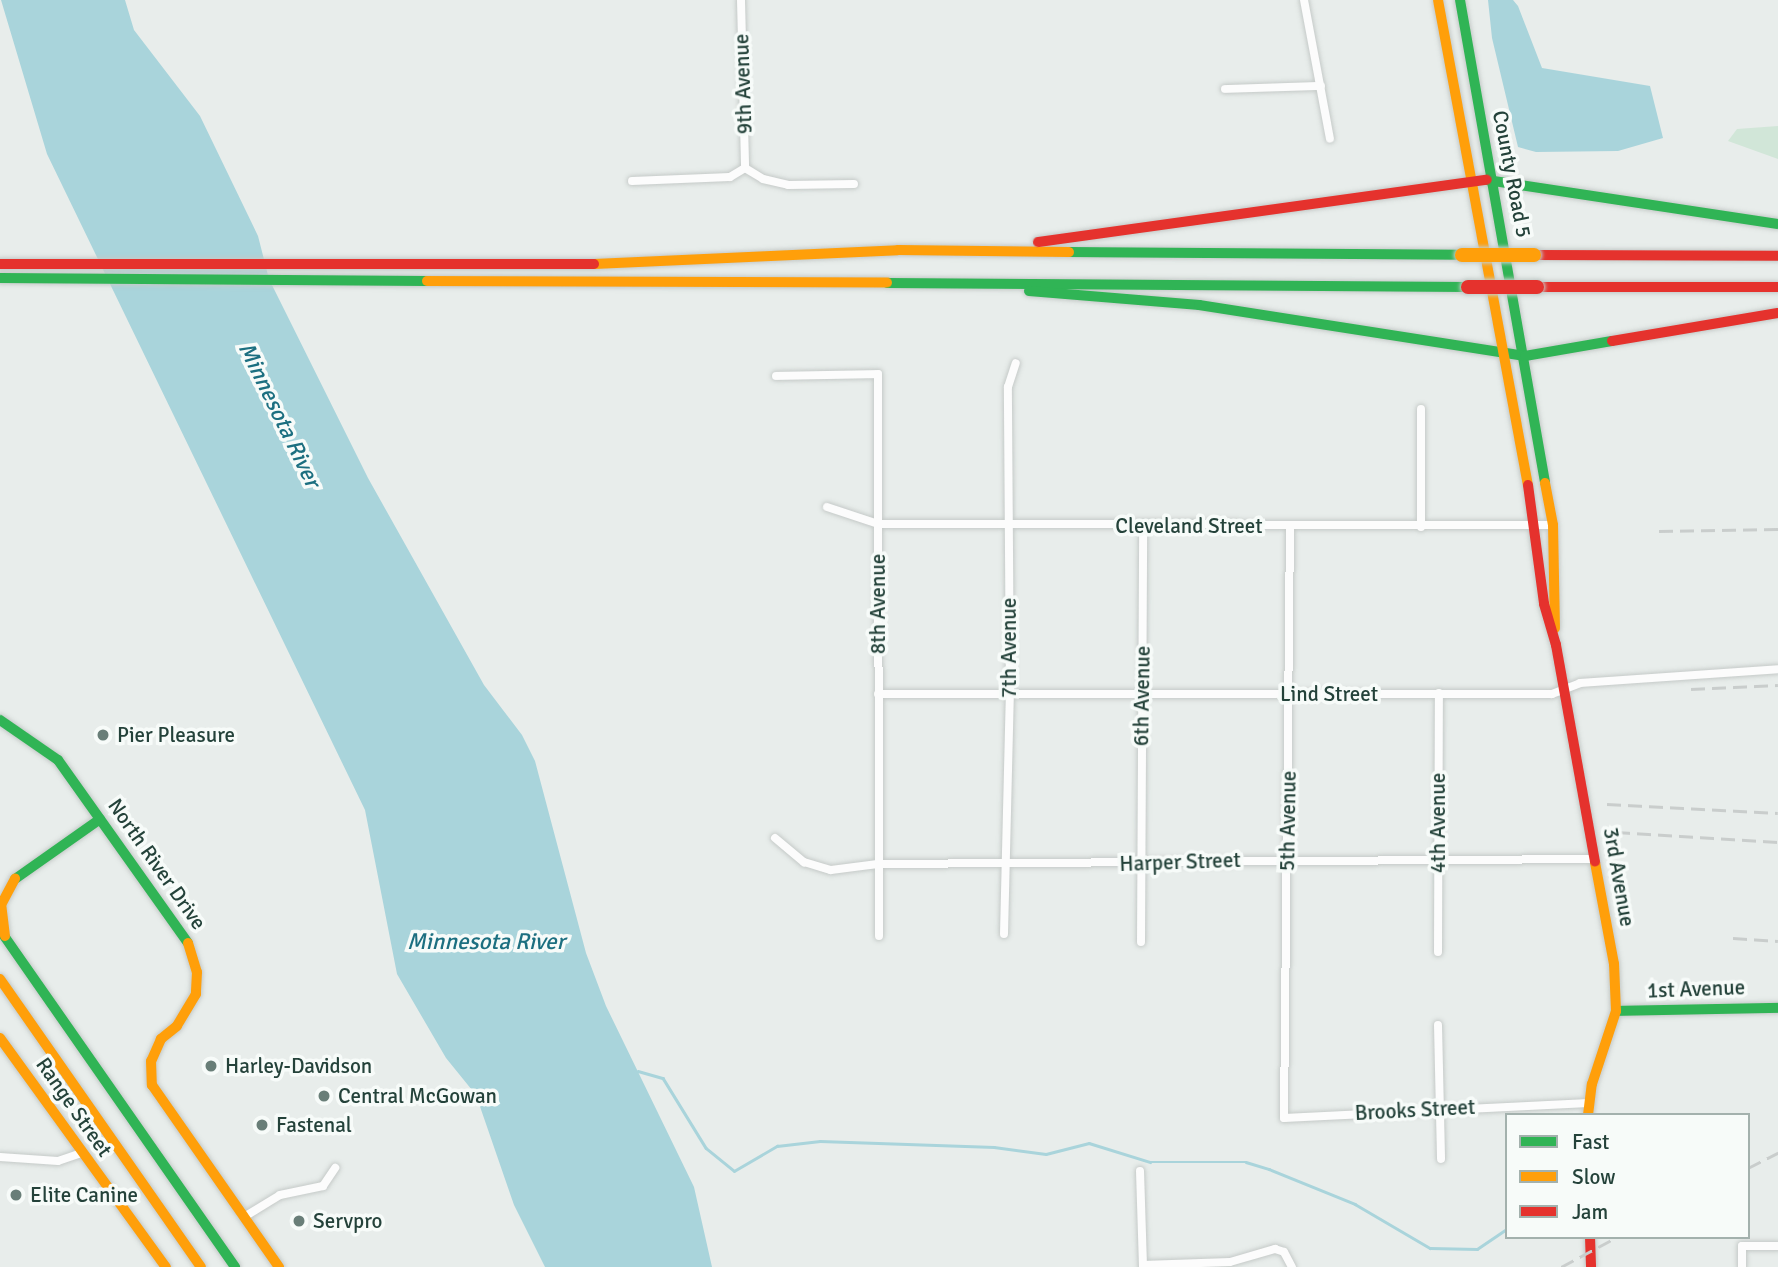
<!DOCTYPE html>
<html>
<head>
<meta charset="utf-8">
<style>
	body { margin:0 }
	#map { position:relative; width:1778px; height:1267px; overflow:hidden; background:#e8edeb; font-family:Signika,sans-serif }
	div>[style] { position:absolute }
	.green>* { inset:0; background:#d1e6d8 }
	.water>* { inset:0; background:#a9d4db }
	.stream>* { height:2.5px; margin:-1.25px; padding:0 1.25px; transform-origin:1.25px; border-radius:1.25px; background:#a9d4db }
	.roads { filter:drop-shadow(0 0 2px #c5cac8) drop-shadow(0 0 2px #c5cac8) }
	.street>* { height:8px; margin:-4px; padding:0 4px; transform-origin:4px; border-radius:4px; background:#fcfcfc }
	.fast>* { height:10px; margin:-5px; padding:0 5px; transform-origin:5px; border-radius:5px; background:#30b455 }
	.slow>* { height:10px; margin:-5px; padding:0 5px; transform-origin:5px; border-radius:5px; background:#ff9f0a }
	.jam>* { height:10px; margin:-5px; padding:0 5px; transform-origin:5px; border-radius:5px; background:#e5322d }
	.rail>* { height:2.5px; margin-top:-1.25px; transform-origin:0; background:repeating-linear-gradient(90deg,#c9cdcc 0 14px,transparent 0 21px) }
	.bridges { filter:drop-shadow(0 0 2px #c3ccc9) drop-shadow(0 0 2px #c3ccc9) }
	.slow-bridge>* { height:14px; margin:-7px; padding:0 7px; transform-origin:7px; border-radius:7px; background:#ff9f0a }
	.jam-bridge>* { height:14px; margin:-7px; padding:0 7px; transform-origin:7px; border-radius:7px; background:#e5322d }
	.dots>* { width:19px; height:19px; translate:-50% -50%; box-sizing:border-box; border:4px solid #f7fbf9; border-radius:50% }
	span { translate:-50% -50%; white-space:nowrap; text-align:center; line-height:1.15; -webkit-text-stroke:7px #f7fbf9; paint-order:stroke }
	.street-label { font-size:21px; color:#24423a }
	.poi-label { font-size:21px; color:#24423a }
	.left { translate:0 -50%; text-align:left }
	.water-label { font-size:23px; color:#1c6f80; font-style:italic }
	.legend { position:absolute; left:1505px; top:1113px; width:245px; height:126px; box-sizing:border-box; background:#f7fbf9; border:2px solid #a3b1ad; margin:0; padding:9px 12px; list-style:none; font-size:21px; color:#24423a }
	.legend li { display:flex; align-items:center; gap:14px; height:35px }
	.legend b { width:35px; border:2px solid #a3b1ad }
</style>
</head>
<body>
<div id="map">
	<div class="green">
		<div style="clip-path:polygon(1778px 126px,1778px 159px,1728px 141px,1737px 129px)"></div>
	</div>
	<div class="water">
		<div style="clip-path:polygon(1px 0,125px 0,134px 30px,200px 116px,258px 236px,269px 279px,368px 478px,484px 685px,522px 735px,535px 761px,586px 953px,606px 1006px,694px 1187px,712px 1267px,545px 1267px,514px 1205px,476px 1095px,446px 1058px,397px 974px,365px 810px,47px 154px)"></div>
		<div style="clip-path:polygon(1488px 0,1513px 0,1518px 6px,1542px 68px,1650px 86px,1663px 138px,1618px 151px,1536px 152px,1518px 147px,1492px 38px)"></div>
	</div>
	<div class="stream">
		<div style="left:638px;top:1071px;width:26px;rotate:16deg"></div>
		<div style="left:663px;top:1078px;width:82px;rotate:58.4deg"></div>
		<div style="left:706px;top:1148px;width:36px;rotate:39deg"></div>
		<div style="left:734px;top:1171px;width:50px;rotate:-30.2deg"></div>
		<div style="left:777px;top:1146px;width:43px;rotate:-6.6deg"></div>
		<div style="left:820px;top:1141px;width:174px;rotate:2deg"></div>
		<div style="left:994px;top:1147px;width:52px;rotate:7.7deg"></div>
		<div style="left:1046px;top:1154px;width:44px;rotate:-14.3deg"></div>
		<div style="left:1089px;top:1143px;width:64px;rotate:17.3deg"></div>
		<div style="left:1150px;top:1162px;width:96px"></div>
		<div style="left:1246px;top:1162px;width:24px;rotate:17deg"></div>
		<div style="left:1269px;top:1169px;width:93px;rotate:22.1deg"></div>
		<div style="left:1355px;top:1204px;width:87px;rotate:30.4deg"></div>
		<div style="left:1430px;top:1248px;width:47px;rotate:1.2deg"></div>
		<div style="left:1477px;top:1249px;width:36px;rotate:-34deg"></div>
	</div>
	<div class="roads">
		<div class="street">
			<div style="left:741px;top:0;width:168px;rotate:88.6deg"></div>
			<div style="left:1304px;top:0;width:141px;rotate:79.4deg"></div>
			<div style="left:1225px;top:89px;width:96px;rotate:-1.8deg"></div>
			<div style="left:745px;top:168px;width:21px;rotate:31deg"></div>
			<div style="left:763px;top:179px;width:26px;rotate:13deg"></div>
			<div style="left:788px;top:185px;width:66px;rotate:-0.9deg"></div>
			<div style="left:632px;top:181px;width:98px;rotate:-2.3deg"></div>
			<div style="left:730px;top:177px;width:17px;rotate:-31deg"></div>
			<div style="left:776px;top:376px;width:102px;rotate:-1.1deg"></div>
			<div style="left:878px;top:374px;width:562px;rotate:89.9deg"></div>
			<div style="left:827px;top:507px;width:54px;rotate:18.4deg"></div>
			<div style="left:878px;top:524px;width:675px;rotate:0.08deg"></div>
			<div style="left:1290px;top:525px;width:593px;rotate:90.58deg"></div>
			<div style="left:1284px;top:1118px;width:305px;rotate:-2.8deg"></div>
			<div style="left:1421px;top:527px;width:118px;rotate:-90deg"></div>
			<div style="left:878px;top:694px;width:674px"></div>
			<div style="left:1552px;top:694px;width:30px;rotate:-21deg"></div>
			<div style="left:1580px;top:683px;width:198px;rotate:-4deg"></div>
			<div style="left:775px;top:838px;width:38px;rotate:40deg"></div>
			<div style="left:804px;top:862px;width:28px;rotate:17deg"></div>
			<div style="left:831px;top:870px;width:47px;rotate:-7.3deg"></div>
			<div style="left:878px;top:864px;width:716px;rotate:-0.4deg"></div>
			<div style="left:1004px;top:934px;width:240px;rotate:-88.6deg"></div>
			<div style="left:1010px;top:694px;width:307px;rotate:-90.4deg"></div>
			<div style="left:1008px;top:387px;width:25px;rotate:-72deg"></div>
			<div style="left:1141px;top:942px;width:415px;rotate:-89.7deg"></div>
			<div style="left:1438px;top:952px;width:259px;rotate:-89.8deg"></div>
			<div style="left:1438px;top:1025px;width:134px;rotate:88.7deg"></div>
			<div style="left:0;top:1157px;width:58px;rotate:3.9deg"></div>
			<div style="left:58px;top:1161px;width:24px;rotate:-19deg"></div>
			<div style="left:1140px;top:1171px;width:96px;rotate:88.2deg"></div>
			<div style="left:244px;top:1217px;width:42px;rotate:-31.4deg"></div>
			<div style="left:280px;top:1195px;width:44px;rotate:-11.8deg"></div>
			<div style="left:323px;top:1186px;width:22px;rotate:-56deg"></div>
			<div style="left:1143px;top:1265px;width:87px;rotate:-2deg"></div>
			<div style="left:1230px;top:1262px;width:47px;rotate:-16.1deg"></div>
			<div style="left:1275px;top:1249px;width:9px;rotate:18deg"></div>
			<div style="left:1284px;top:1252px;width:17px;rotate:62deg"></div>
			<div style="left:1742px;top:1267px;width:21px;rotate:-90deg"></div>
			<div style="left:1742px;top:1246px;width:36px"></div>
		</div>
		<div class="fast">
			<div style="left:1460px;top:0;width:490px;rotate:80deg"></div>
			<div style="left:1487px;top:180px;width:294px;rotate:8.6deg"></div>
			<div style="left:1069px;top:252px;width:393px;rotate:0.4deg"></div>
			<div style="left:0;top:278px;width:427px;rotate:0.4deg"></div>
			<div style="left:887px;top:283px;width:581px;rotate:0.39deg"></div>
			<div style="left:1029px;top:291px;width:171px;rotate:4.7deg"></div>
			<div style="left:1199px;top:305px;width:330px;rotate:8.9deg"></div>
			<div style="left:1525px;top:356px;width:88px;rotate:-9.8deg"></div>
			<div style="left:0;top:720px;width:70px;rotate:34.6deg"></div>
			<div style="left:58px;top:760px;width:224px;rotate:54.6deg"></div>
			<div style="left:15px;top:879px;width:104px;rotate:-35.2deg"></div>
			<div style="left:0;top:930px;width:411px;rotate:55.1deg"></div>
			<div style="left:1616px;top:1011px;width:162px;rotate:-1.1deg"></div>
		</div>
		<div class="slow">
			<div style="left:1438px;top:0;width:493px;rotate:79.5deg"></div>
			<div style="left:594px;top:264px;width:304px;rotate:-2.6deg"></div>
			<div style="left:898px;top:250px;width:171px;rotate:0.7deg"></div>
			<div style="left:427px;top:281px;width:460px;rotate:0.2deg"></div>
			<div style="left:1545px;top:483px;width:43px;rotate:79.2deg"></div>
			<div style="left:1553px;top:525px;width:103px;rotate:88.9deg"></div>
			<div style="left:5px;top:936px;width:31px;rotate:-97deg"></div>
			<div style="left:1px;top:905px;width:30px;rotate:-62deg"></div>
			<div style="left:188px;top:943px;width:30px;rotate:73deg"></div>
			<div style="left:197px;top:972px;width:22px;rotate:93deg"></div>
			<div style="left:196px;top:994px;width:37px;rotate:121deg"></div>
			<div style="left:177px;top:1026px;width:21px;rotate:141deg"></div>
			<div style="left:161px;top:1039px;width:24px;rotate:114deg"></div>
			<div style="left:151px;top:1061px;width:24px;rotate:88deg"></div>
			<div style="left:152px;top:1085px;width:222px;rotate:55.1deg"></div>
			<div style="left:0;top:979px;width:351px;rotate:55.1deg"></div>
			<div style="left:0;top:1038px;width:283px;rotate:54.1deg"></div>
			<div style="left:1588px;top:1115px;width:31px;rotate:-83deg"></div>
			<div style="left:1592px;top:1084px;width:77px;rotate:-71.8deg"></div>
			<div style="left:1616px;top:1011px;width:47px;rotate:-92.4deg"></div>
			<div style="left:1614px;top:964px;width:104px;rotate:-100.6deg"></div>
		</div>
		<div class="jam">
			<div style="left:1038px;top:242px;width:453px;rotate:-7.9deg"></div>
			<div style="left:1534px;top:255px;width:244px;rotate:0.2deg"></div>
			<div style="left:0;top:264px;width:594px"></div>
			<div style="left:1537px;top:287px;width:241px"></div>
			<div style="left:1612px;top:341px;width:168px;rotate:-9.6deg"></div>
			<div style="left:1528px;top:485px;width:120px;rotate:82.3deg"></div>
			<div style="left:1544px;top:604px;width:43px;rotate:73.7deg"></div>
			<div style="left:1556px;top:645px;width:220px;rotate:79.8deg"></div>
			<div style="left:1590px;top:1237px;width:30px;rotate:88deg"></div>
		</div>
	</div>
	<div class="rail">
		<div style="left:1659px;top:531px;width:119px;rotate:-1deg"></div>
		<div style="left:1691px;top:689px;width:87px;rotate:-2.6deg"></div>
		<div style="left:1607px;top:804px;width:171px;rotate:3deg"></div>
		<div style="left:1616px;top:832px;width:162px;rotate:3.5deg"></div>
		<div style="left:1733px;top:938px;width:45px;rotate:3.8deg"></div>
		<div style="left:1748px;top:1168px;width:34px;rotate:-27deg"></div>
		<div style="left:1561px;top:1267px;width:64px;rotate:-28.2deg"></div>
	</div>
	<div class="bridges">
		<div class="slow-bridge">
			<div style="left:1462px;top:255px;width:72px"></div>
		</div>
		<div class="jam-bridge">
			<div style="left:1468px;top:287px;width:69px"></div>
		</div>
	</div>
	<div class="dots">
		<div style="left:103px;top:735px;background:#697e78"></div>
		<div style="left:211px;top:1066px;background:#697e78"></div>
		<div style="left:324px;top:1096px;background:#697e78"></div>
		<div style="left:262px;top:1125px;background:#697e78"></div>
		<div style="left:16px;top:1195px;background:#697e78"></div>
		<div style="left:299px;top:1221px;background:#697e78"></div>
	</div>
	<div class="street-label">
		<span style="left:743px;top:84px;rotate:-92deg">9th Avenue</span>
		<span style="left:1512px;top:174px;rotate:79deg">County Road 5</span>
		<span style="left:1189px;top:526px">Cleveland Street</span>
		<span style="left:878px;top:604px;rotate:-90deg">8th Avenue</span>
		<span style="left:1009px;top:648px;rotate:-90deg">7th Avenue</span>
		<span style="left:1329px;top:694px">Lind Street</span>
		<span style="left:1142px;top:696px;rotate:-89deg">6th Avenue</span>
		<span style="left:1288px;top:821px;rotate:-89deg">5th Avenue</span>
		<span style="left:1438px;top:823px;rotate:-90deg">4th Avenue</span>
		<span style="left:1180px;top:862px;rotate:-2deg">Harper Street</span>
		<span style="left:157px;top:864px;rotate:55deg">North River Drive</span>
		<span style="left:1619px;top:877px;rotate:80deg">3rd Avenue</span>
		<span style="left:1696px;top:989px;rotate:-2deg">1st Avenue</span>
		<span style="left:74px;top:1107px;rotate:55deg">Range Street</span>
		<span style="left:1415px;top:1110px;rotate:-3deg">Brooks Street</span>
	</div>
	<div class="poi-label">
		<span class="left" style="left:117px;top:735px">Pier Pleasure</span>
		<span class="left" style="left:225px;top:1066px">Harley-Davidson</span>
		<span class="left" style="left:338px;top:1096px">Central McGowan</span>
		<span class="left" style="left:276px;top:1125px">Fastenal</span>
		<span class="left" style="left:30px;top:1195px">Elite Canine</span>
		<span class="left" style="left:313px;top:1221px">Servpro</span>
	</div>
	<div class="water-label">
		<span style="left:279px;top:415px;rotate:64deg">Minnesota River</span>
		<span style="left:486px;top:942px">Minnesota River</span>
	</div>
	<ul class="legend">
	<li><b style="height:9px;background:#30b455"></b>Fast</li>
	<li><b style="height:9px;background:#ff9f0a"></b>Slow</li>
	<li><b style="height:9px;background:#e5322d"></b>Jam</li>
	</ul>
</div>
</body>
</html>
